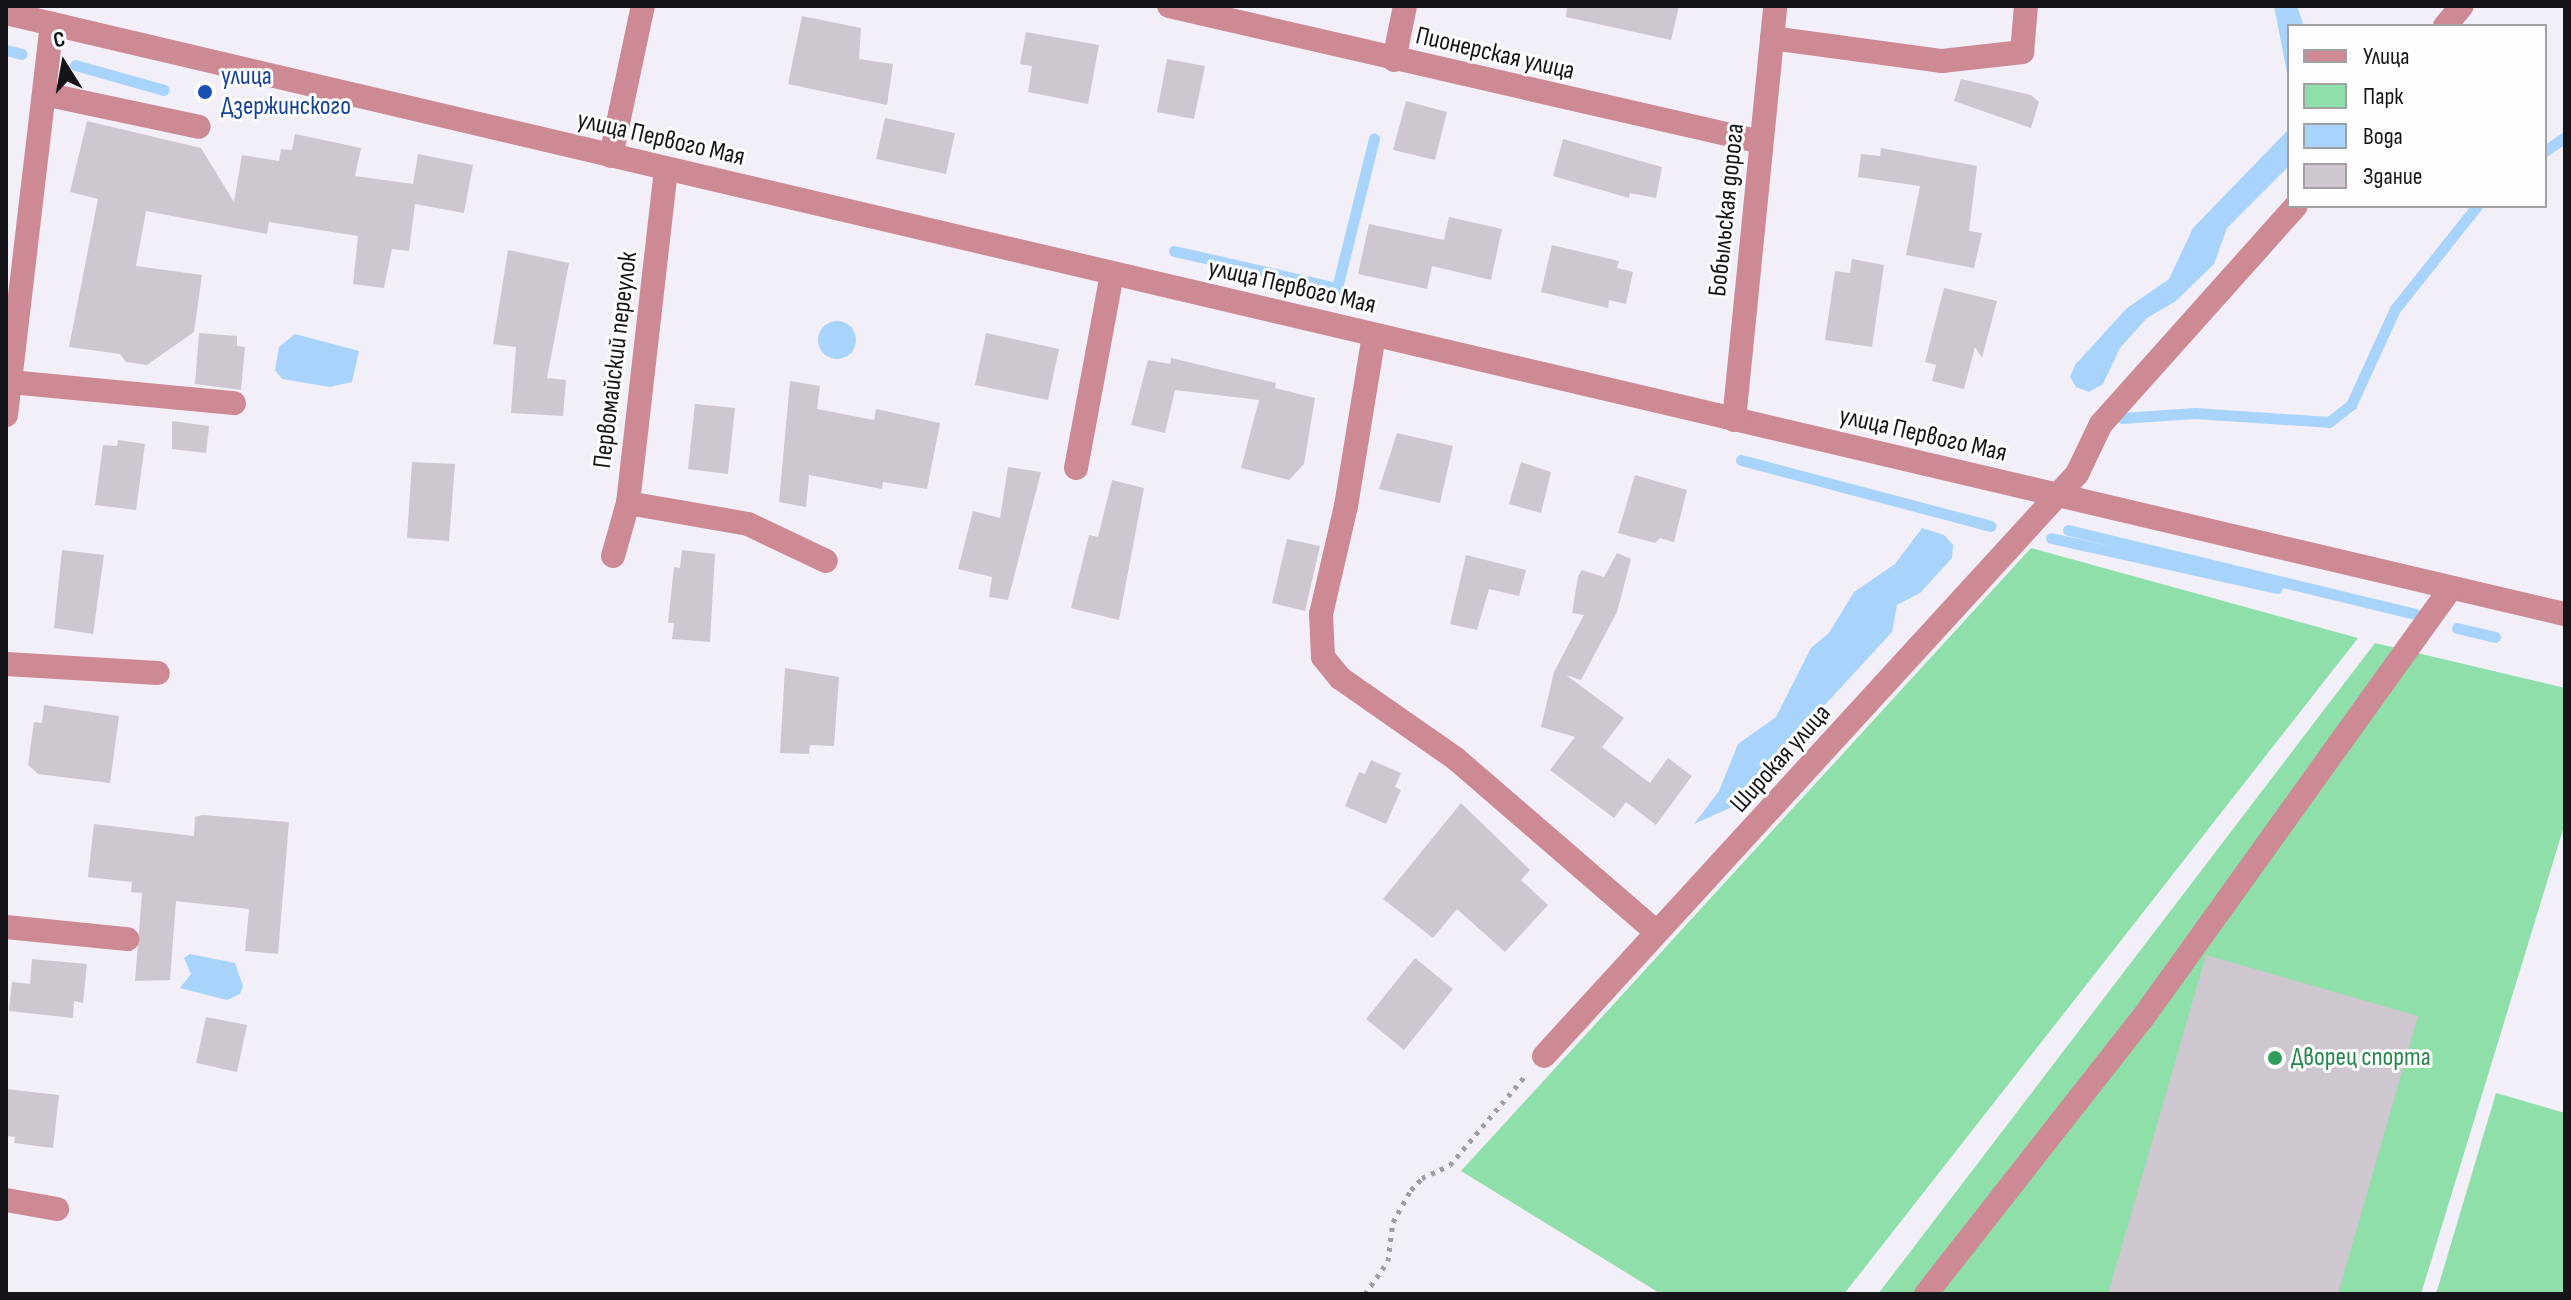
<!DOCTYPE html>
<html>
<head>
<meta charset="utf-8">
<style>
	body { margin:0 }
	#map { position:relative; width:2571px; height:1300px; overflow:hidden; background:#f2eff9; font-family:"Sofia Sans Condensed",sans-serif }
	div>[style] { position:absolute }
	.green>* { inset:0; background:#8edfa9 }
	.water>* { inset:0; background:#a8d4fc }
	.round { border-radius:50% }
	.stream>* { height:11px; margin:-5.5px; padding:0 5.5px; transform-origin:5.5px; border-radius:5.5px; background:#a8d4fc }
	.building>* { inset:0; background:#cfc7d0 }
	.path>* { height:5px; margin-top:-2.5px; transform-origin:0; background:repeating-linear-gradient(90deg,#9f9da4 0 4px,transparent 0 10px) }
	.minor>* { height:24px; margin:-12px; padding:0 12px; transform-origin:12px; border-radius:12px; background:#cd8a94 }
	.dots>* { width:22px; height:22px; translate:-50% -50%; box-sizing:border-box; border:4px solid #fefefe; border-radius:50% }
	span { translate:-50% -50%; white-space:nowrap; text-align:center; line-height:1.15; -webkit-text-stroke:6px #fefefe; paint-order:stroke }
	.street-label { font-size:26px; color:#151418 }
	.transit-label { font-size:26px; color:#164399 }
	.left { translate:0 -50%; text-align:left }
	.leisure-label { font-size:26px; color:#27864d }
	.frame { position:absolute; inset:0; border:8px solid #151418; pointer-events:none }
	.legend { position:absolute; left:2287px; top:24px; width:260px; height:184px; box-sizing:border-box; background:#fefefe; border:2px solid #a1a0a2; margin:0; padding:10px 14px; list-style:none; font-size:24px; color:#151418 }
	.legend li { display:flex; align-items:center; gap:16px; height:40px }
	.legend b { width:40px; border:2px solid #a1a0a2 }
	.north { position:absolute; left:24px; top:24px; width:80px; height:80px; -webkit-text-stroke:6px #fefefe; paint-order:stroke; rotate:349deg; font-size:22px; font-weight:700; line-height:32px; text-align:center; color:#151418 }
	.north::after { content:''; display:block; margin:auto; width:28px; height:36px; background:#151418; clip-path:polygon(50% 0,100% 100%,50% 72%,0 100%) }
</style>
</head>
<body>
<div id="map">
	<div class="green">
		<div style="clip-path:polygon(2031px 548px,2358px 638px,1844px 1294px,1661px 1294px,1461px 1171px)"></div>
		<div style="clip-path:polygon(2375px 643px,2565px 688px,2565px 823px,2421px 1294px,1878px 1294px)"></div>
		<div style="clip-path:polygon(2496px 1093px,2565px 1113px,2565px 1294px,2436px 1294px)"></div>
	</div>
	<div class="water">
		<div style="clip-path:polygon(2274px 6px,2297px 6px,2304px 26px,2289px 26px,2289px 83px)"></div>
		<div style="clip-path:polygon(2289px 129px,2289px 166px,2227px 228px,2214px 264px,2176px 301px,2147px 318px,2120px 348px,2103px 384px,2089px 392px,2076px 387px,2070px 377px,2075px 365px,2127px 308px,2169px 279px,2193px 228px)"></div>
		<div class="round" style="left:818px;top:321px;width:38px;height:38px"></div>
		<div style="clip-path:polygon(295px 334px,359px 351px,352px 382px,330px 387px,282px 379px,275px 370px,279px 347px)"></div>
		<div style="clip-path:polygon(1922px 528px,1944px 535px,1953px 545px,1952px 558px,1920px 593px,1897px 605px,1892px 632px,1730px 808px,1694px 824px,1719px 791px,1738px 744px,1776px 717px,1811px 648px,1829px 633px,1854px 592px,1895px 564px)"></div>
		<div style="clip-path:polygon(190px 954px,235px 963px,243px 986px,240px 994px,227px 1000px,180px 988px,191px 974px,184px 958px)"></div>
	</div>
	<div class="stream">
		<div style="left:6px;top:50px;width:16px;rotate:14deg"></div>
		<div style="left:75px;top:65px;width:92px;rotate:15.7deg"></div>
		<div style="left:2545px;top:151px;width:24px;rotate:-35deg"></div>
		<div style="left:1174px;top:251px;width:167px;rotate:12.8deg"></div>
		<div style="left:1337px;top:288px;width:154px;rotate:-76.1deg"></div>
		<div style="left:2122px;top:418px;width:73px;rotate:-3.9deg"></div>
		<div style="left:2195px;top:413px;width:134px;rotate:3.8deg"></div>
		<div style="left:2329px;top:422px;width:28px;rotate:-38deg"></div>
		<div style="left:2351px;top:405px;width:106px;rotate:-65.4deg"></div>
		<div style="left:2395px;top:309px;width:132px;rotate:-51.5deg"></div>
		<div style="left:1741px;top:460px;width:258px;rotate:14.8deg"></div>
		<div style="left:2068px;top:530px;width:357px;rotate:13.6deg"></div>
		<div style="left:2051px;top:538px;width:231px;rotate:12.5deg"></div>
		<div style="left:2457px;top:628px;width:39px;rotate:13deg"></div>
	</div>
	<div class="building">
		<div style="clip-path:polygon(1567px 6px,1679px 6px,1671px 40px,1566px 17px)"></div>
		<div style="clip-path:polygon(802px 16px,861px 28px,859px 59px,893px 64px,887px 105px,788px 84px)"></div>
		<div style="clip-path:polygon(1026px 32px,1099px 45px,1088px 104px,1028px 92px,1032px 66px,1020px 64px)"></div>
		<div style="clip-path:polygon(1167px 59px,1205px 66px,1194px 119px,1157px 112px)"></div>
		<div style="clip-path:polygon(1961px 79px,2031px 95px,2039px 102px,2031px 128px,1954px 101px)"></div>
		<div style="clip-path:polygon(1406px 101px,1447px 112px,1435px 160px,1393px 150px)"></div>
		<div style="clip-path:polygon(885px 118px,955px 133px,946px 174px,876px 159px)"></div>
		<div style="clip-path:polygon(87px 121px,201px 148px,234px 202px,242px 155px,279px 161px,281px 149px,292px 150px,295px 134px,361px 148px,355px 176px,413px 184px,418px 154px,473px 165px,464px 213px,415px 204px,409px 251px,392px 249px,384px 288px,353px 284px,358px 236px,269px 222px,267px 234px,146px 211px,136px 266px,202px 275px,194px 332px,147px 365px,126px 362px,120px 354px,69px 347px,98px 199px,70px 192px)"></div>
		<div style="clip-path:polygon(1563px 139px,1662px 167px,1656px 198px,1630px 193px,1629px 198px,1553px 176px)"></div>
		<div style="clip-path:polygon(1881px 148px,1977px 166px,1969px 231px,1982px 233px,1974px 268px,1906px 255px,1920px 186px,1858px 177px,1861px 154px,1880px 156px)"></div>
		<div style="clip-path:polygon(1449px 217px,1502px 229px,1491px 280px,1432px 266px,1427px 289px,1358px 274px,1369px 224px,1444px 240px)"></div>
		<div style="clip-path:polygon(1552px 245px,1619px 261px,1617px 268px,1633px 272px,1626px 304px,1609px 300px,1608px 308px,1541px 292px)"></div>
		<div style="clip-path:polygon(508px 250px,569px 263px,547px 378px,566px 380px,563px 416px,511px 413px,516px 347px,493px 344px)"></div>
		<div style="clip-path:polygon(1852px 259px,1884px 265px,1872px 347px,1825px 340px,1835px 271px,1850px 273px)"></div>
		<div style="clip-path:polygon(1944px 288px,1997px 301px,1982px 358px,1975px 347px,1964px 389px,1932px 381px,1936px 365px,1925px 362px)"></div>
		<div style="clip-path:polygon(199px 333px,237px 336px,237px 346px,245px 347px,241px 390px,195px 384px)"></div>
		<div style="clip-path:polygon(986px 333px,1059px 349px,1048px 400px,975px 385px)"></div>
		<div style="clip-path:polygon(1171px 358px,1276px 383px,1275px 388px,1315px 398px,1304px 464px,1289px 480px,1241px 468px,1259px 400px,1175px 390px,1165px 433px,1131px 425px,1148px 360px,1170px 364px)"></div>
		<div style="clip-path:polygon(790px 381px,820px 386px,817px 409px,874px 420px,876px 409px,940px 423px,927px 489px,883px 482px,882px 489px,809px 475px,806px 507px,779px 502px)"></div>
		<div style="clip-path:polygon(695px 404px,735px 408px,728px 474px,688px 469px)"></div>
		<div style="clip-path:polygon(172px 421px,209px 426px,206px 453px,172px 449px)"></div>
		<div style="clip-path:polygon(1397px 433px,1453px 446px,1440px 503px,1379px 489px)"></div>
		<div style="clip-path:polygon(118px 440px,145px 444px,136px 510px,95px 505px,103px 445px,117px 446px)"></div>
		<div style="clip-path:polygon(412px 462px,455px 464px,449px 541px,407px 538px)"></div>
		<div style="clip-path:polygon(1521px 462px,1551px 472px,1541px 513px,1509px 504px)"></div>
		<div style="clip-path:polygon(1008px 467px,1041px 472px,1008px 600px,989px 597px,992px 577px,958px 569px,973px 511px,1000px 518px)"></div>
		<div style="clip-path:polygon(1635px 475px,1687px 490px,1674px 542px,1660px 538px,1655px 543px,1618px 533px)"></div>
		<div style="clip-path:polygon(1112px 480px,1144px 488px,1119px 620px,1071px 608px,1089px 535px,1098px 537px)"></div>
		<div style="clip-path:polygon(1287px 539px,1320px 546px,1305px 611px,1272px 603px)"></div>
		<div style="clip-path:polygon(62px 550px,104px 555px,93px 634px,54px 628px)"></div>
		<div style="clip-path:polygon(682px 550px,715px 554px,710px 642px,672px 639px,674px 623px,668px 623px,674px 567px,680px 568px)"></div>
		<div style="clip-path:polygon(1617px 553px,1631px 559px,1617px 612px,1581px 680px,1566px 675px,1624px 718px,1602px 747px,1650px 783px,1668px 758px,1692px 776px,1656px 825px,1626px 802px,1614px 818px,1550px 770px,1575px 737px,1541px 727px,1554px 672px,1584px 615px,1572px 613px,1578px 576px,1582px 570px,1604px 577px)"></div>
		<div style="clip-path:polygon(1466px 555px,1526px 570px,1519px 596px,1489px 589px,1477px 630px,1450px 624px)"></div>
		<div style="clip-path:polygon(785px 668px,839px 677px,834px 746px,810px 745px,809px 754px,780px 753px)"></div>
		<div style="clip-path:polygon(44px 705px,119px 716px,110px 783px,38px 774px,28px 765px,34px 722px,42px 723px)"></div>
		<div style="clip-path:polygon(1371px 760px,1401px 773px,1395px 787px,1401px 790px,1386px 824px,1345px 806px,1359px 772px,1365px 774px)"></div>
		<div style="clip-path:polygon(1461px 803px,1530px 870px,1521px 880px,1548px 905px,1505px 952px,1457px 909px,1433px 938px,1383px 899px)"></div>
		<div style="clip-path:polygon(202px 815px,289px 822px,278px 954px,245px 951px,249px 909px,176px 901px,170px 980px,135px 981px,142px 893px,131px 892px,132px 882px,88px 877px,94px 824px,194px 836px,195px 817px)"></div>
		<div style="clip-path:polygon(2206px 955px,2418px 1016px,2338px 1294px,2108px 1294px)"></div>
		<div style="clip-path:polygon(1415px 958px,1453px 989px,1404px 1050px,1366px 1019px)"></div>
		<div style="clip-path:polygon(32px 959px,87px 964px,83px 1003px,74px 1001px,73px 1018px,9px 1011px,12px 982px,30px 984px)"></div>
		<div style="clip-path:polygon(206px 1017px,247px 1025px,237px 1072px,196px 1063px)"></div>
		<div style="clip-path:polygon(6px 1089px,59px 1095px,53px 1148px,14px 1143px,15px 1137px,6px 1136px)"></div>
	</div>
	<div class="path">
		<div style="left:1365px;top:1294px;width:40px;rotate:-55.1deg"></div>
		<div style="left:1388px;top:1261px;width:39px;rotate:-83deg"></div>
		<div style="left:1393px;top:1222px;width:37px;rotate:-61deg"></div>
		<div style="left:1411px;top:1190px;width:16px;rotate:-47deg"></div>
		<div style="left:1422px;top:1178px;width:31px;rotate:-25deg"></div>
		<div style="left:1450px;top:1165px;width:115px;rotate:-49.9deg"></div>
	</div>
	<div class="minor">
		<div style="left:1169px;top:6px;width:607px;rotate:12.94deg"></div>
		<div style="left:6px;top:13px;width:2629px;rotate:13.22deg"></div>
		<div style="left:2445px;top:26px;width:26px;rotate:-50deg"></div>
		<div style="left:1772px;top:38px;width:172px;rotate:7.7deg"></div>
		<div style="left:1942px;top:61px;width:81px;rotate:-6.4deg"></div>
		<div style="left:2022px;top:52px;width:46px;rotate:-85deg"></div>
		<div style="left:1394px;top:60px;width:55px;rotate:-78.5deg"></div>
		<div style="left:44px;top:94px;width:158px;rotate:12deg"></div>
		<div style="left:611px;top:156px;width:153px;rotate:-78deg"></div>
		<div style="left:1374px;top:335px;width:173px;rotate:99.3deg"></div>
		<div style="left:1346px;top:506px;width:111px;rotate:103deg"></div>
		<div style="left:1321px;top:614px;width:43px;rotate:87.3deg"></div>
		<div style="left:1323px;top:657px;width:27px;rotate:51deg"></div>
		<div style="left:1340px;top:678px;width:141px;rotate:34.9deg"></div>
		<div style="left:1456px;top:759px;width:263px;rotate:40.8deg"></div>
		<div style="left:10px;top:382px;width:225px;rotate:5.4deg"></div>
		<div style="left:6px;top:415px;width:394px;rotate:-83.3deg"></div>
		<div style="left:1734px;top:420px;width:416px;rotate:-84.3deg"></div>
		<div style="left:1076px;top:468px;width:197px;rotate:-79.5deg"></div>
		<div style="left:628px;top:503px;width:122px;rotate:9.9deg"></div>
		<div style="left:748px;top:524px;width:86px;rotate:25.4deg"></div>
		<div style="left:613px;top:556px;width:55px;rotate:-74.2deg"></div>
		<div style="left:628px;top:503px;width:335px;rotate:-83.5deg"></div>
		<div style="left:6px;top:664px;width:152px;rotate:3.4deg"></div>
		<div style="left:6px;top:927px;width:122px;rotate:5.7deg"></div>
		<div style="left:1544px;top:1056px;width:789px;rotate:-47.52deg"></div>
		<div style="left:2077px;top:474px;width:55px;rotate:-64.4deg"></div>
		<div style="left:2101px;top:424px;width:292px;rotate:-48.2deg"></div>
		<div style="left:6px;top:1200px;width:52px;rotate:10deg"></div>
		<div style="left:1926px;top:1294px;width:350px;rotate:-51.9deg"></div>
		<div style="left:2142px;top:1019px;width:530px;rotate:-54.36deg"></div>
	</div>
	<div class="dots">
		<div style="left:205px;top:92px;background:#1a4fb4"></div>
		<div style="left:2275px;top:1058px;background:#2e9e5b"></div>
	</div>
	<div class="street-label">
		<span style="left:1495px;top:54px;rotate:13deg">Пионерская улица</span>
		<span style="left:661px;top:139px;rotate:13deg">улица Первого Мая</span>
		<span style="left:1727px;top:210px;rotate:-84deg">Бобыльская дорога</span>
		<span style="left:1292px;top:287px;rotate:13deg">улица Первого Мая</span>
		<span style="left:616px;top:360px;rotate:-83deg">Первомайский переулок</span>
		<span style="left:1923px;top:435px;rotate:13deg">улица Первого Мая</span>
		<span style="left:1781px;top:759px;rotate:-48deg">Широкая улица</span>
	</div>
	<div class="transit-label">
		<span class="left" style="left:221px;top:92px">улица<br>Дзержинского</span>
	</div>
	<div class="leisure-label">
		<span class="left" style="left:2291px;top:1058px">Дворец спорта</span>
	</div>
	<div class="frame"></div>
	<ul class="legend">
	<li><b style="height:10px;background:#cd8a94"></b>Улица</li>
	<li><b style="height:22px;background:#8edfa9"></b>Парк</li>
	<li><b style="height:22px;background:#a8d4fc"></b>Вода</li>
	<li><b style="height:22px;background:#cfc7d0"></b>Здание</li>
	</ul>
	<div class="north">С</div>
</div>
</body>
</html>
